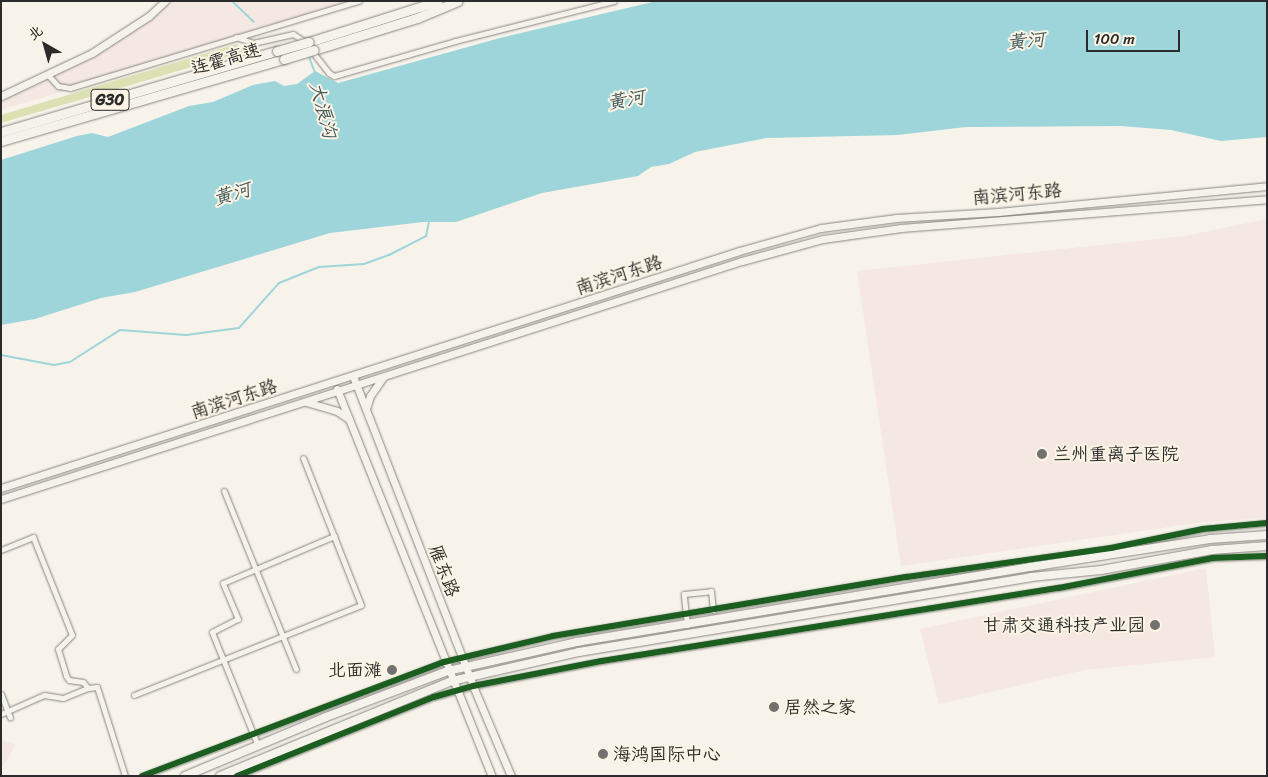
<!DOCTYPE html>
<html>
<head>
<meta charset="utf-8">
<style>
	body { margin:0 }
	#map { position:relative; width:1268px; height:777px; overflow:hidden; background:#f7f3ea; font-family:Sriracha,"LXGW WenKai TC",sans-serif }
	div>[style] { position:absolute }
	.built>* { inset:0; background:#f5e7e1 }
	.green>* { inset:0; background:#dce1b4 }
	.water>* { inset:0; background:#9ed5db }
	.stream>* { height:2px; margin:-1px; padding:0 1px; transform-origin:1px; border-radius:1px; background:#9ed5db }
	.roads { filter:drop-shadow(0 0 1px #878581) drop-shadow(0 0 1px #878581) }
	.street>* { height:5px; margin:-2.5px; padding:0 2.5px; transform-origin:2.5px; border-radius:2.5px; background:#f5f2ec }
	.secondary>* { height:7px; margin:-3.5px; padding:0 3.5px; transform-origin:3.5px; border-radius:3.5px; background:#f5f2ec }
	.primary>* { height:8px; margin:-4px; padding:0 4px; transform-origin:4px; border-radius:4px; background:#f5f2ec }
	.highway>* { height:9px; margin:-4.5px; padding:0 4.5px; transform-origin:4.5px; border-radius:4.5px; background:#f5f2ec }
	.bridges { filter:drop-shadow(0 0 1px #878581) drop-shadow(0 0 1px #878581) }
	.highway-bridge>* { height:9px; margin:-4.5px; padding:0 4.5px; transform-origin:4.5px; border-radius:4.5px; background:#f5f2ec }
	.cycleway>* { height:6px; margin:-3px; padding:0 3px; transform-origin:3px; border-radius:3px; background:#1b5e20 }
	.dots>* { width:14px; height:14px; translate:-50% -50%; box-sizing:border-box; border:2px solid #fcf5e5; border-radius:50% }
	span { translate:-50% -50%; white-space:nowrap; text-align:center; line-height:1.15; -webkit-text-stroke:4px #fcf5e5; paint-order:stroke }
	.shield-label span { padding:1px 4px; background:#fcf5e5; border:1px solid; border-radius:4px; -webkit-text-stroke-width:0 }
	.shield-label { font-size:16px; color:#2b2b2b; font-weight:700 }
	.street-label { font-size:18px; color:#2b2b2b }
	.poi-label { font-size:18px; color:#2b2b2b }
	.left { translate:0 -50%; text-align:left }
	.right { translate:-100% -50%; text-align:right }
	.water-label { font-size:19px; color:#425a5e; font-style:italic }
	.frame { position:absolute; inset:0; border:2px solid #2b2b2b; pointer-events:none }
	.north { position:absolute; left:20px; top:20px; width:50px; height:50px; -webkit-text-stroke:4px #fcf5e5; paint-order:stroke; rotate:322deg; font-size:14px; font-weight:700; line-height:20px; text-align:center; color:#2b2b2b }
	.north::after { content:''; display:block; margin:auto; width:18px; height:22px; background:#2b2b2b; clip-path:polygon(50% 0,100% 100%,50% 72%,0 100%) }
	.scale { position:absolute; left:1086px; top:30px; width:94px; height:22px; box-sizing:border-box; border:2px solid #2b2b2b; border-top:0; padding-left:6px; font-size:15px; line-height:18px; white-space:nowrap; color:#2b2b2b; -webkit-text-stroke:4px #fcf5e5; paint-order:stroke }
</style>
</head>
<body>
<div id="map">
	<div class="built">
		<div style="clip-path:polygon(169px 1px,362px 1px,1px 110px,1px 94px,63px 69px,136px 27px)"></div>
		<div style="clip-path:polygon(1267px 219px,1267px 518px,1203px 522px,901px 566px,857px 271px,1185px 236px)"></div>
		<div style="clip-path:polygon(1206px 568px,1215px 657px,1085px 670px,939px 704px,920px 629px)"></div>
		<div style="clip-path:polygon(1px 740px,16px 745px,1px 769px)"></div>
	</div>
	<div class="green">
		<div style="clip-path:polygon(237px 44px,243px 52px,1px 123px,1px 115px)"></div>
	</div>
	<div class="water">
		<div style="clip-path:polygon(657px 1px,1267px 1px,1267px 137px,1221px 141px,1171px 130px,1121px 126px,966px 127px,898px 135px,766px 138px,695px 152px,669px 164px,651px 167px,638px 176px,542px 193px,456px 222px,423px 222px,330px 233px,135px 292px,101px 298px,35px 319px,1px 325px,1px 160px,77px 136px,92px 133px,108px 137px,189px 106px,213px 102px,253px 85px,275px 81px,284px 86px,297px 84px,315px 71px,338px 83px,500px 38px)"></div>
	</div>
	<div class="stream">
		<div style="left:232px;top:1px;width:30px;rotate:44deg"></div>
		<div style="left:309px;top:57px;width:17px;rotate:69deg"></div>
		<div style="left:1px;top:355px;width:54px;rotate:10.7deg"></div>
		<div style="left:54px;top:365px;width:16px;rotate:-11deg"></div>
		<div style="left:70px;top:362px;width:59px;rotate:-32.6deg"></div>
		<div style="left:120px;top:330px;width:66px;rotate:4.3deg"></div>
		<div style="left:186px;top:335px;width:53px;rotate:-7.5deg"></div>
		<div style="left:239px;top:328px;width:60px;rotate:-48.4deg"></div>
		<div style="left:279px;top:283px;width:43px;rotate:-21.8deg"></div>
		<div style="left:319px;top:267px;width:45px;rotate:-3.8deg"></div>
		<div style="left:364px;top:264px;width:27px;rotate:-20deg"></div>
		<div style="left:389px;top:255px;width:42px;rotate:-27.2deg"></div>
		<div style="left:426px;top:236px;width:14px;rotate:-78deg"></div>
	</div>
	<div class="roads">
		<div class="street">
			<div style="left:236px;top:37px;width:18px;rotate:19deg"></div>
			<div style="left:253px;top:43px;width:41px;rotate:-12.7deg"></div>
			<div style="left:293px;top:34px;width:17px;rotate:33deg"></div>
			<div style="left:311px;top:50px;width:29px;rotate:52deg"></div>
			<div style="left:329px;top:73px;width:6px;rotate:31deg"></div>
			<div style="left:334px;top:76px;width:126px;rotate:-16.1deg"></div>
			<div style="left:455px;top:41px;width:164px;rotate:-14.1deg"></div>
			<div style="left:49px;top:76px;width:13px;rotate:48deg"></div>
			<div style="left:58px;top:86px;width:12px;rotate:9deg"></div>
			<div style="left:70px;top:88px;width:302px;rotate:-16.8deg"></div>
			<div style="left:224px;top:491px;width:192px;rotate:68deg"></div>
			<div style="left:1px;top:550px;width:35px;rotate:-22deg"></div>
			<div style="left:33px;top:537px;width:105px;rotate:68.3deg"></div>
			<div style="left:72px;top:635px;width:20px;rotate:135deg"></div>
			<div style="left:58px;top:649px;width:28px;rotate:73deg"></div>
			<div style="left:66px;top:676px;width:5px;rotate:53deg"></div>
			<div style="left:69px;top:680px;width:14px;rotate:8deg"></div>
			<div style="left:83px;top:682px;width:8px;rotate:50deg"></div>
			<div style="left:88px;top:688px;width:9px;rotate:-6deg"></div>
			<div style="left:97px;top:687px;width:93px;rotate:72.5deg"></div>
			<div style="left:687px;top:625px;width:31px;rotate:-96deg"></div>
			<div style="left:684px;top:594px;width:27px;rotate:-6deg"></div>
			<div style="left:711px;top:591px;width:19px;rotate:84deg"></div>
			<div style="left:1px;top:694px;width:25px;rotate:69deg"></div>
			<div style="left:134px;top:695px;width:244px;rotate:-21.6deg"></div>
			<div style="left:361px;top:605px;width:158px;rotate:-111.5deg"></div>
			<div style="left:1px;top:714px;width:47px;rotate:-23.8deg"></div>
			<div style="left:44px;top:695px;width:19px;rotate:9deg"></div>
			<div style="left:63px;top:698px;width:27px;rotate:-22deg"></div>
			<div style="left:258px;top:746px;width:123px;rotate:-112deg"></div>
			<div style="left:212px;top:632px;width:29px;rotate:-27deg"></div>
			<div style="left:238px;top:619px;width:39px;rotate:-113deg"></div>
			<div style="left:223px;top:583px;width:121px;rotate:-22.9deg"></div>
			<div style="left:142px;top:776px;width:323px;rotate:-20.7deg"></div>
			<div style="left:444px;top:662px;width:112px;rotate:-13.4deg"></div>
			<div style="left:553px;top:636px;width:359px;rotate:-9.5deg"></div>
			<div style="left:907px;top:577px;width:206px;rotate:-8.1deg"></div>
			<div style="left:1111px;top:548px;width:94px;rotate:-11.7deg"></div>
			<div style="left:1203px;top:529px;width:64px;rotate:-5.4deg"></div>
			<div style="left:237px;top:776px;width:212px;rotate:-21.9deg"></div>
			<div style="left:434px;top:697px;width:41px;rotate:-15.8deg"></div>
			<div style="left:473px;top:686px;width:131px;rotate:-11deg"></div>
			<div style="left:602px;top:661px;width:463px;rotate:-9.1deg"></div>
			<div style="left:1059px;top:588px;width:157px;rotate:-11deg"></div>
			<div style="left:1213px;top:558px;width:54px;rotate:-2.1deg"></div>
		</div>
		<div class="secondary">
			<div style="left:1px;top:96px;width:101px;rotate:-25.3deg"></div>
			<div style="left:92px;top:53px;width:68px;rotate:-33deg"></div>
			<div style="left:149px;top:16px;width:22px;rotate:-43deg"></div>
			<div style="left:353px;top:376px;width:332px;rotate:68.8deg"></div>
			<div style="left:473px;top:686px;width:98px;rotate:67.1deg"></div>
			<div style="left:337px;top:389px;width:417px;rotate:68.2deg"></div>
			<div style="left:306px;top:402px;width:32px;rotate:16deg"></div>
			<div style="left:337px;top:411px;width:14px;rotate:34deg"></div>
			<div style="left:366px;top:409px;width:14px;rotate:-73deg"></div>
			<div style="left:370px;top:396px;width:24px;rotate:-55deg"></div>
			<div style="left:1px;top:488px;width:775px;rotate:-17.8deg"></div>
			<div style="left:739px;top:251px;width:85px;rotate:-15.7deg"></div>
			<div style="left:821px;top:228px;width:76px;rotate:-7.6deg"></div>
			<div style="left:896px;top:218px;width:102px;rotate:-3.4deg"></div>
			<div style="left:998px;top:212px;width:270px;rotate:-5.5deg"></div>
			<div style="left:1px;top:499px;width:778px;rotate:-17.81deg"></div>
			<div style="left:742px;top:261px;width:84px;rotate:-15.2deg"></div>
			<div style="left:823px;top:239px;width:79px;rotate:-8deg"></div>
			<div style="left:901px;top:228px;width:367px;rotate:-4.5deg"></div>
		</div>
		<div class="primary">
			<div style="left:185px;top:776px;width:153px;rotate:-22.7deg"></div>
			<div style="left:326px;top:717px;width:130px;rotate:-20.7deg"></div>
			<div style="left:448px;top:671px;width:132px;rotate:-12.7deg"></div>
			<div style="left:577px;top:642px;width:459px;rotate:-9.4deg"></div>
			<div style="left:1030px;top:567px;width:182px;rotate:-8.8deg"></div>
			<div style="left:1210px;top:539px;width:57px;rotate:-4deg"></div>
			<div style="left:220px;top:776px;width:251px;rotate:-22.3deg"></div>
			<div style="left:452px;top:681px;width:130px;rotate:-12.9deg"></div>
			<div style="left:579px;top:652px;width:458px;rotate:-9.4deg"></div>
			<div style="left:1031px;top:577px;width:70px;rotate:-5.7deg"></div>
			<div style="left:1101px;top:570px;width:113px;rotate:-10.2deg"></div>
			<div style="left:1212px;top:550px;width:55px;rotate:-4.2deg"></div>
		</div>
		<div class="highway">
			<div style="left:309px;top:42px;width:135px;rotate:-17.6deg"></div>
			<div style="left:314px;top:50px;width:108px;rotate:-17.3deg"></div>
			<div style="left:417px;top:18px;width:44px;rotate:-22.5deg"></div>
			<div style="left:1px;top:132px;width:288px;rotate:-16.4deg"></div>
			<div style="left:1px;top:141px;width:295px;rotate:-16.2deg"></div>
		</div>
	</div>
	<div class="bridges">
		<div class="highway-bridge">
			<div style="left:277px;top:51px;width:33px;rotate:-16deg"></div>
			<div style="left:284px;top:59px;width:31px;rotate:-17deg"></div>
		</div>
	</div>
	<div class="cycleway">
		<div style="left:142px;top:776px;width:323px;rotate:-20.7deg"></div>
		<div style="left:444px;top:662px;width:112px;rotate:-13.4deg"></div>
		<div style="left:553px;top:636px;width:359px;rotate:-9.5deg"></div>
		<div style="left:907px;top:577px;width:206px;rotate:-8.1deg"></div>
		<div style="left:1111px;top:548px;width:94px;rotate:-11.7deg"></div>
		<div style="left:1203px;top:529px;width:64px;rotate:-5.4deg"></div>
		<div style="left:237px;top:776px;width:212px;rotate:-21.9deg"></div>
		<div style="left:434px;top:697px;width:41px;rotate:-15.8deg"></div>
		<div style="left:473px;top:686px;width:131px;rotate:-11deg"></div>
		<div style="left:602px;top:661px;width:463px;rotate:-9.1deg"></div>
		<div style="left:1059px;top:588px;width:157px;rotate:-11deg"></div>
		<div style="left:1213px;top:558px;width:54px;rotate:-2.1deg"></div>
	</div>
	<div class="dots">
		<div style="left:1042px;top:454px;background:#72716e"></div>
		<div style="left:1155px;top:625px;background:#72716e"></div>
		<div style="left:392px;top:670px;background:#72716e"></div>
		<div style="left:774px;top:707px;background:#72716e"></div>
		<div style="left:603px;top:754px;background:#72716e"></div>
	</div>
	<div class="shield-label">
		<span style="left:110px;top:100px">G30</span>
	</div>
	<div class="street-label">
		<span style="left:226px;top:59px;rotate:-16deg">连霍高速</span>
		<span style="left:1017px;top:194px;rotate:-5deg">南滨河东路</span>
		<span style="left:619px;top:275px;rotate:-18deg">南滨河东路</span>
		<span style="left:234px;top:399px;rotate:-18deg">南滨河东路</span>
		<span style="left:444px;top:571px;rotate:69deg">雁东路</span>
	</div>
	<div class="poi-label">
		<span class="left" style="left:1053px;top:454px">兰州重离子医院</span>
		<span class="right" style="left:1145px;top:625px">甘肃交通科技产业园</span>
		<span class="right" style="left:382px;top:670px">北面滩</span>
		<span class="left" style="left:784px;top:707px">居然之家</span>
		<span class="left" style="left:613px;top:754px">海鸿国际中心</span>
	</div>
	<div class="water-label">
		<span style="left:1026px;top:41px;rotate:-5deg">黄河</span>
		<span style="left:626px;top:100px;rotate:-10deg">黄河</span>
		<span style="left:323px;top:110px;rotate:75deg">大浪沟</span>
		<span style="left:232px;top:194px;rotate:-16deg">黄河</span>
	</div>
	<div class="frame"></div>
	<div class="north">北</div>
	<div class="scale">100 m</div>
</div>
</body>
</html>
